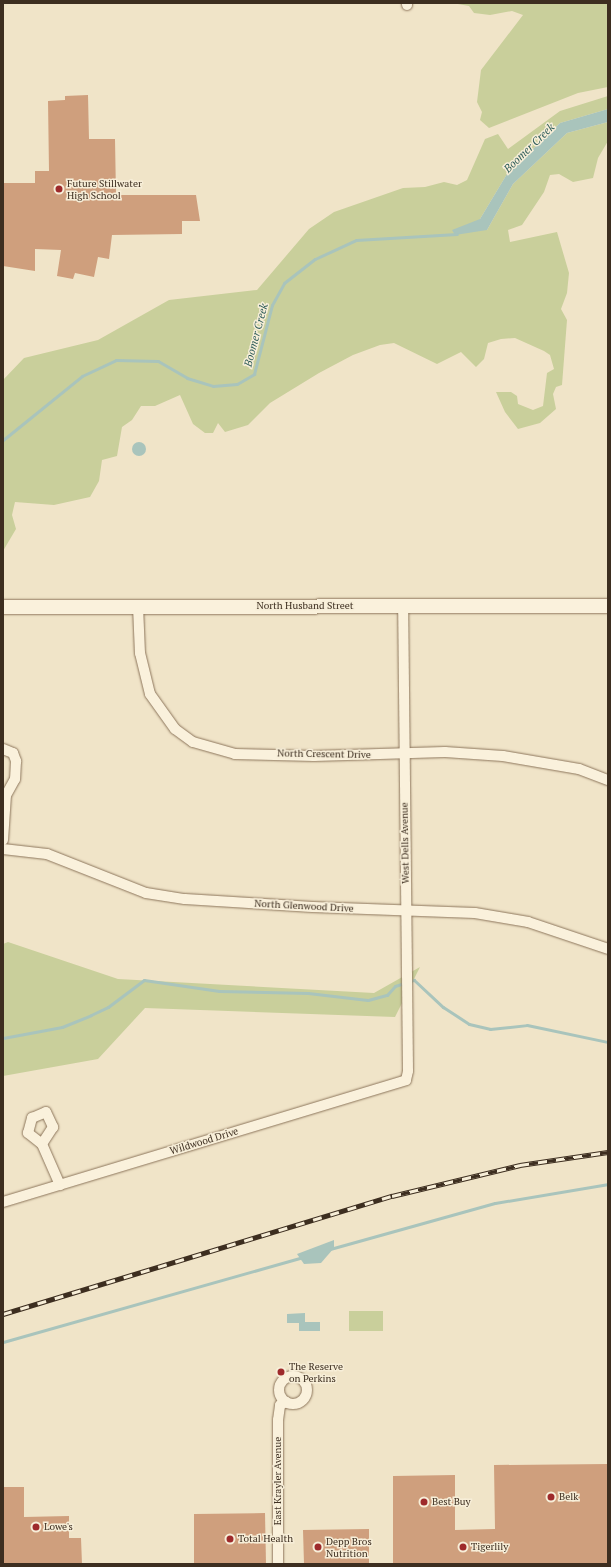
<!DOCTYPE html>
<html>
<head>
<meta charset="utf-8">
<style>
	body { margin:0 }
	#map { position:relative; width:611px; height:1567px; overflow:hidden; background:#f0e4c8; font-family:"PT Serif",serif }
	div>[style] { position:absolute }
	.green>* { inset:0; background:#c9cf9b }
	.water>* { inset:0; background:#a9c4bc }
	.round { border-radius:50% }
	.stream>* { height:3px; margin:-1.5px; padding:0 1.5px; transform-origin:1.5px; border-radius:1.5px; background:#a9c4bc }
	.building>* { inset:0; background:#cf9f7d }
	.roads { filter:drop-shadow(0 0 1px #8d765c) drop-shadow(0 0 1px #8d765c) }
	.street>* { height:10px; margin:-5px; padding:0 5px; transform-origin:5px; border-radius:5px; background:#faf1dc }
	.street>.ring { margin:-5px; padding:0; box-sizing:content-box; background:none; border:10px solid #faf1dc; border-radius:50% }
	.secondary>* { height:14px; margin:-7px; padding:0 7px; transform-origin:7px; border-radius:7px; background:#faf1dc }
	.rail>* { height:4.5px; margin-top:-2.25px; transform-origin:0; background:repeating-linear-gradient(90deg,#f7eed8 0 9px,#3d2e20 0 18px); box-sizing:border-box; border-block:1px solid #3d2e20 }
	.dots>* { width:11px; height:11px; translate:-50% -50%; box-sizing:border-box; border:2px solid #f7eed8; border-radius:50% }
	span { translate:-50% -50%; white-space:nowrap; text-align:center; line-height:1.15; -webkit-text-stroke:3px #f7eed8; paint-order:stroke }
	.poi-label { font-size:10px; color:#3d2e20 }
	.left { translate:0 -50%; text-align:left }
	.street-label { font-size:10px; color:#3d2e20 }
	.water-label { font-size:11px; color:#2f5d5a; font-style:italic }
	.frame { position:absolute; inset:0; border:4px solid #3d2e20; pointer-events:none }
</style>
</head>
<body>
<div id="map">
	<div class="green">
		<div style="clip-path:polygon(452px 3px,608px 3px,608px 87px,578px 93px,489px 128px,480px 120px,482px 112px,477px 102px,481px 70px,523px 15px,512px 11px,490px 15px,474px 13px,469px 6px)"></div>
		<div style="clip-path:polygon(608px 96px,608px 109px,560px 123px,507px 174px,480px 219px,487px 230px,513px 184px,567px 133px,608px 122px,608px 141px,598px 158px,593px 178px,573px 182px,559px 174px,550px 175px,544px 192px,522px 225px,508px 230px,510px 242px,557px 232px,569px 273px,567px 293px,561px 309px,567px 320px,562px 385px,556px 387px,553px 394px,556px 409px,540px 423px,518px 429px,505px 412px,496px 392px,511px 392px,517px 396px,518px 404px,533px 410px,543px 406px,547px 373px,554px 369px,550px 355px,544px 351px,515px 338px,501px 339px,488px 343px,484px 359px,476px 367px,461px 352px,437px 364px,394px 343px,380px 345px,353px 355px,319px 373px,270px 403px,248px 425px,225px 432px,218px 423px,213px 433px,205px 433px,193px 424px,180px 395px,155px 406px,141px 406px,132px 420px,122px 427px,117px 456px,102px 460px,99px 481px,90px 497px,54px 505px,15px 502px,12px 515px,16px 529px,3px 551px,3px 380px,24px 358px,98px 340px,169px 300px,257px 290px,309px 229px,334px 212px,403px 188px,425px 187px,444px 182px,457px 185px,467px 180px,485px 139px,498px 134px,508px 149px,560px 111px)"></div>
		<div style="clip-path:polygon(8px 942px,118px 979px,374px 993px,420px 967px,395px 1017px,145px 1008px,98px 1059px,3px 1076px,3px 944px)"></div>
		<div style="clip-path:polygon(349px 1311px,383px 1311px,383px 1331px,349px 1331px)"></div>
	</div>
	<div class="water">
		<div style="clip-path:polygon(608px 109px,608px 122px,567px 133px,513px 184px,487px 230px,455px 235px,452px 230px,480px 219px,507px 174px,560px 123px)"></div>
		<div class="round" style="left:132px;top:442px;width:14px;height:14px"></div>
		<div style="clip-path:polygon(334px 1240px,334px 1248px,321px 1263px,304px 1264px,297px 1254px)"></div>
		<div style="clip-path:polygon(305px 1313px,305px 1322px,320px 1322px,320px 1331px,299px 1331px,299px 1323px,287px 1323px,287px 1314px)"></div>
	</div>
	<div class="stream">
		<div style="left:3px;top:440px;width:102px;rotate:-39deg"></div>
		<div style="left:82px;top:376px;width:38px;rotate:-25deg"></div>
		<div style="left:116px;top:360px;width:42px;rotate:1.4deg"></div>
		<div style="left:158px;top:361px;width:34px;rotate:30deg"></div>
		<div style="left:187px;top:378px;width:27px;rotate:17deg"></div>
		<div style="left:213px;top:386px;width:24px;rotate:-5deg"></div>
		<div style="left:237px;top:384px;width:20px;rotate:-30deg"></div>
		<div style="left:254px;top:374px;width:71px;rotate:-75.4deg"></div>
		<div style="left:272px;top:305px;width:25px;rotate:-61deg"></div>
		<div style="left:284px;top:283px;width:39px;rotate:-38deg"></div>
		<div style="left:315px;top:259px;width:45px;rotate:-24.9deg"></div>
		<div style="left:356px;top:240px;width:101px;rotate:-3.4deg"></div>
		<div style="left:3px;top:1038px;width:60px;rotate:-10.6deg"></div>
		<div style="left:62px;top:1027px;width:31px;rotate:-22deg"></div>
		<div style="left:91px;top:1015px;width:19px;rotate:-25deg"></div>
		<div style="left:108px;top:1007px;width:45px;rotate:-36.9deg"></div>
		<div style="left:144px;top:980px;width:76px;rotate:8.3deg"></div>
		<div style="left:219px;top:991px;width:89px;rotate:1.3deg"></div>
		<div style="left:308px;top:993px;width:60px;rotate:6.7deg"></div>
		<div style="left:368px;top:1000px;width:20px;rotate:-15deg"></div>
		<div style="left:387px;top:995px;width:12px;rotate:-48deg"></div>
		<div style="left:395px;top:986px;width:20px;rotate:-18deg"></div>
		<div style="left:414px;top:980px;width:40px;rotate:43deg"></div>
		<div style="left:443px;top:1007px;width:31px;rotate:33deg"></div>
		<div style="left:469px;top:1024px;width:22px;rotate:13deg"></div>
		<div style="left:490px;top:1029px;width:37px;rotate:-6deg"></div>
		<div style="left:527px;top:1025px;width:83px;rotate:11.9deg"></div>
		<div style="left:330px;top:1249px;width:171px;rotate:-15.6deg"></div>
		<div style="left:495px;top:1203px;width:115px;rotate:-9.5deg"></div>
		<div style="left:3px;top:1342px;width:312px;rotate:-15.8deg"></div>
	</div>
	<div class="building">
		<div style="clip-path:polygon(88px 95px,89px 139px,115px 139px,116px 195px,196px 195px,200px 221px,182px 221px,182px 234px,112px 235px,109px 259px,98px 257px,94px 277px,75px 273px,73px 279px,57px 276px,61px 250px,35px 249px,35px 271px,3px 266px,3px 183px,35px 183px,35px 171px,49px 171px,48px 101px,65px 100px,65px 96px)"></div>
		<div style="clip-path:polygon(608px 1464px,608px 1564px,393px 1564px,393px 1476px,455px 1475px,455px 1530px,495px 1529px,494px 1465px)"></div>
		<div style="clip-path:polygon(3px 1487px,24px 1487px,24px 1517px,69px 1516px,69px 1538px,81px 1538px,82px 1564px,3px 1564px)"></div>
		<div style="clip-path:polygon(265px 1513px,266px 1564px,194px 1564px,194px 1514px)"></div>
		<div style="clip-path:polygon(369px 1529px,369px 1564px,304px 1564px,303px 1530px)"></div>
	</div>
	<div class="roads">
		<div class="street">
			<div style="left:407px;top:3px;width:2px;rotate:90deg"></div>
			<div style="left:138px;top:606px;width:47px;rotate:87.6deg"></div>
			<div style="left:140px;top:653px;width:42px;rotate:76.3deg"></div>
			<div style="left:150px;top:694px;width:43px;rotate:54.5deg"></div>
			<div style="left:175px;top:729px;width:22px;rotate:36deg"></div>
			<div style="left:193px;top:742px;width:44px;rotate:15.9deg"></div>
			<div style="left:235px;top:754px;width:79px;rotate:1.5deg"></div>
			<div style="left:314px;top:756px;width:131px;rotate:-1.7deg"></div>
			<div style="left:445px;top:752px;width:58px;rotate:3.9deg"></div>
			<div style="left:503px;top:756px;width:77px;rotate:9.7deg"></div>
			<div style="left:579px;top:769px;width:31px;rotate:21deg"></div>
			<div style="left:3px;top:749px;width:11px;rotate:22deg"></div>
			<div style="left:13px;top:753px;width:9px;rotate:69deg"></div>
			<div style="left:16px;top:761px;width:18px;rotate:93deg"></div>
			<div style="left:15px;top:779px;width:18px;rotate:119deg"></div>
			<div style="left:6px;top:795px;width:45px;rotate:93.8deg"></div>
			<div style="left:3px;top:849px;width:44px;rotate:6.5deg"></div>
			<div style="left:47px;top:854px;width:106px;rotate:21.5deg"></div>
			<div style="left:146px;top:893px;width:39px;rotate:9deg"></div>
			<div style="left:185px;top:899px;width:128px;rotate:3.6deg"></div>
			<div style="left:313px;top:907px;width:162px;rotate:2.1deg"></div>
			<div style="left:475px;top:913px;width:54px;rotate:9.6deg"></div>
			<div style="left:528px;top:922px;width:84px;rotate:18.6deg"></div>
			<div style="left:42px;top:1144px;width:18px;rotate:-142deg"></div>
			<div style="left:28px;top:1133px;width:16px;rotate:-75deg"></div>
			<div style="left:32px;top:1118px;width:15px;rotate:-23deg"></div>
			<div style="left:46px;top:1112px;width:17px;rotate:65deg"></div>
			<div style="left:53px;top:1127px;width:20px;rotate:123deg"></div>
			<div style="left:42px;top:1144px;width:45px;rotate:66.3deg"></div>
			<div style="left:3px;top:1202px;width:421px;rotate:-16.8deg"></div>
			<div style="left:406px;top:1080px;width:9px;rotate:-77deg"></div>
			<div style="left:408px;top:1071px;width:466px;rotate:-90.6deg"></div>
			<div class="ring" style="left:279px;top:1376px;width:18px;height:18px"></div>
			<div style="left:278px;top:1564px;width:144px;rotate:-90deg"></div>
			<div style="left:278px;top:1420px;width:15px;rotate:-82deg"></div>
			<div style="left:280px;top:1405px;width:7px;rotate:-27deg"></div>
		</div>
		<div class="secondary">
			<div style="left:3px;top:607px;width:605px;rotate:-0.09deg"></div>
		</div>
	</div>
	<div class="rail">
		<div style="left:3px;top:1314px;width:407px;rotate:-16.9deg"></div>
		<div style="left:392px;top:1196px;width:132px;rotate:-13.6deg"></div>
		<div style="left:520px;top:1165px;width:89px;rotate:-8.4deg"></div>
	</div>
	<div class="dots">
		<div style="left:59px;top:189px;background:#9e2a2b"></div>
		<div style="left:281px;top:1372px;background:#9e2a2b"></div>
		<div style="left:551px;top:1497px;background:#9e2a2b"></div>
		<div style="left:424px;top:1502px;background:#9e2a2b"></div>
		<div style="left:36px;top:1527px;background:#9e2a2b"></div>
		<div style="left:230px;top:1539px;background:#9e2a2b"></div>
		<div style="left:318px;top:1547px;background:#9e2a2b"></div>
		<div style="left:463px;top:1547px;background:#9e2a2b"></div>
	</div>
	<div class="poi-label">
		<span class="left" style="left:67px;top:189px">Future Stillwater<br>High School</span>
		<span class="left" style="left:289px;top:1372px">The Reserve<br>on Perkins</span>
		<span class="left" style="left:559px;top:1497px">Belk</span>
		<span class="left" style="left:432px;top:1502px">Best Buy</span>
		<span class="left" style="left:44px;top:1527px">Lowe's</span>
		<span class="left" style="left:238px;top:1539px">Total Health</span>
		<span class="left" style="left:326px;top:1547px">Depp Bros<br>Nutrition</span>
		<span class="left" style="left:471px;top:1547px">Tigerlily</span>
	</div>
	<div class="street-label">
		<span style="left:305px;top:606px">North Husband Street</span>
		<span style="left:324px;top:754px;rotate:1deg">North Crescent Drive</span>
		<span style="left:405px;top:843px;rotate:-91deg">West Dells Avenue</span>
		<span style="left:304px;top:906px;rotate:3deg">North Glenwood Drive</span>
		<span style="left:204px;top:1141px;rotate:-17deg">Wildwood Drive</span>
		<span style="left:278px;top:1481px;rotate:-90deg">East Krayler Avenue</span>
	</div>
	<div class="water-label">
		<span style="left:529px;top:148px;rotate:-44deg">Boomer Creek</span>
		<span style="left:256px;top:335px;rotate:-75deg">Boomer Creek</span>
	</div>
	<div class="frame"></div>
</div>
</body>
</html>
